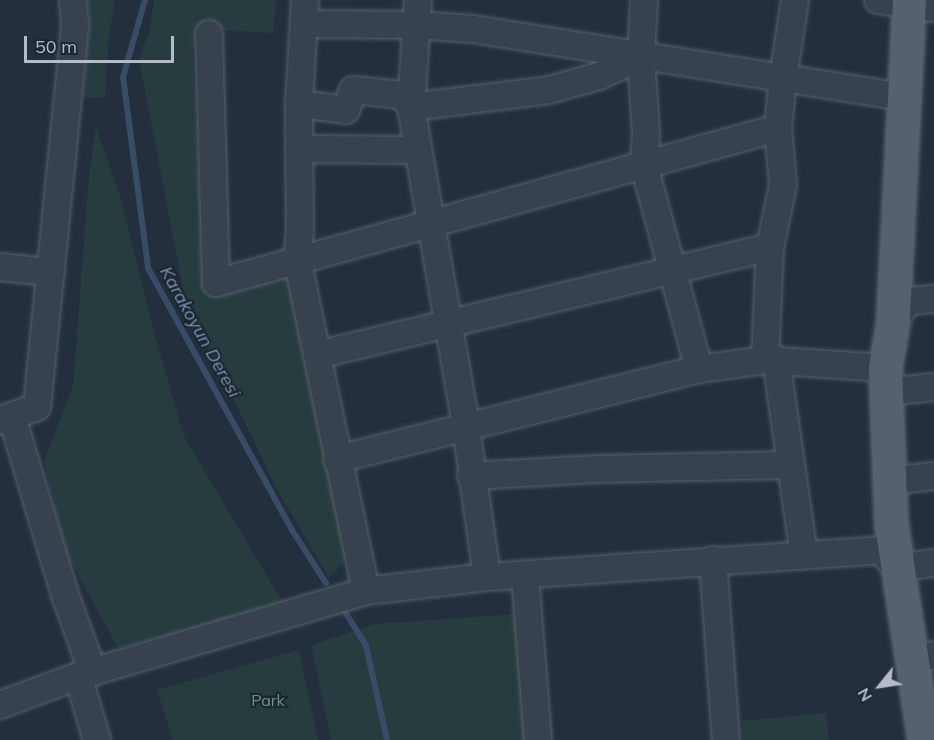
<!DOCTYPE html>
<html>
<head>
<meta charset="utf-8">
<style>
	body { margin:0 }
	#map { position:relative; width:934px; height:740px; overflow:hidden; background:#242f3e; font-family:Mulish,sans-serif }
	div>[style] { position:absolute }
	.green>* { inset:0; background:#263c3f }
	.stream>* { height:6px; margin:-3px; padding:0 3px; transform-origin:3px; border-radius:3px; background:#394c67 }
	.roads { filter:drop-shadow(0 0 2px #565f6c) drop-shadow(0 0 2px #565f6c) }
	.minor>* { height:26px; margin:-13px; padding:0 13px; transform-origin:13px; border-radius:13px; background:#38414e }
	.major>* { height:33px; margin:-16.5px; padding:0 16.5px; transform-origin:16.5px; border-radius:16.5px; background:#56606e }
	span { translate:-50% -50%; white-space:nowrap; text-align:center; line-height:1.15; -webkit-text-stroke:4.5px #1d2633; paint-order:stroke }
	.park-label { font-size:16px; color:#6b9a76 }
	.water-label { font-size:18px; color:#7c92b1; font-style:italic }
	.north { position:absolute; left:850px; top:656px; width:60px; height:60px; -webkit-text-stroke:4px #1d2633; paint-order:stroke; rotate:240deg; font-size:16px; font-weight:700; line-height:24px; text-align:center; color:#b4bcc9 }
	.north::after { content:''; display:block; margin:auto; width:21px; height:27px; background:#b4bcc9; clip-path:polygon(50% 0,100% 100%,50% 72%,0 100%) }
	.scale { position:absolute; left:24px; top:36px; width:150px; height:27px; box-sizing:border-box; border:3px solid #b4bcc9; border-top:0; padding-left:8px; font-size:18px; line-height:21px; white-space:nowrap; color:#b4bcc9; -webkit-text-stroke:4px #1d2633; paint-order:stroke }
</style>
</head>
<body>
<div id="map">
	<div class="green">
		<div style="clip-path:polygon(88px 0,115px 0,109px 35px,105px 97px,83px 98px,90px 18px)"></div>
		<div style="clip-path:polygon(154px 0,276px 0,273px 33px,202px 29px,192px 51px,205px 295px,290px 272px,349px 557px,329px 578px,278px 491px,185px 299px,139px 59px,150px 29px)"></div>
		<div style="clip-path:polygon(96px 127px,122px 202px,153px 329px,184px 436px,284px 605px,118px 648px,64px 549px,44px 461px,73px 386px,89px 175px)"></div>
		<div style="clip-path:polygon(516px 614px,531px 740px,331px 740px,311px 645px,375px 624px)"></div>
		<div style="clip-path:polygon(299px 650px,318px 740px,173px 740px,157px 690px)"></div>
		<div style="clip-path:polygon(826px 713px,829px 740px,743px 740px,741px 721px)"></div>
	</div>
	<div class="stream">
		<div style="left:145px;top:0;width:80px;rotate:105.9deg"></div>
		<div style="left:123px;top:77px;width:193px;rotate:82.5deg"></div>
		<div style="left:148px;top:268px;width:299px;rotate:61.2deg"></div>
		<div style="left:292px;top:530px;width:63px;rotate:57.3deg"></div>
		<div style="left:345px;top:612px;width:40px;rotate:58deg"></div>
		<div style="left:366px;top:646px;width:96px;rotate:77.4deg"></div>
	</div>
	<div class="roads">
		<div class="minor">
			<div style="left:418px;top:0;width:107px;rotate:93.7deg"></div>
			<div style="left:411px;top:107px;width:325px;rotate:80.2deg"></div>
			<div style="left:466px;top:427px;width:151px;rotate:82deg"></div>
			<div style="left:795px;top:0;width:79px;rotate:98.7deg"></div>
			<div style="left:783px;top:78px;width:121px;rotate:9deg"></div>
			<div style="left:878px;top:0;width:57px;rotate:8.1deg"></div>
			<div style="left:304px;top:24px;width:112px;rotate:0.5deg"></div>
			<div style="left:416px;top:25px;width:57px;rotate:4deg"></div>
			<div style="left:473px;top:29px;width:314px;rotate:9deg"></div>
			<div style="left:783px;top:78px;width:50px;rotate:95.7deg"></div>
			<div style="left:778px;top:128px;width:57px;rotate:85deg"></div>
			<div style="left:783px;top:185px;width:63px;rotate:101.8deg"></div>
			<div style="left:770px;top:247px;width:113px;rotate:92.5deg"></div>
			<div style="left:765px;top:360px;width:67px;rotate:172.2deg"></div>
			<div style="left:699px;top:369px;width:373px;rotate:166deg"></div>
			<div style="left:209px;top:34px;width:249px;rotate:88.4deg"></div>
			<div style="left:216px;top:283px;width:583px;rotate:-15.42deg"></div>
			<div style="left:641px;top:57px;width:57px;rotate:-87deg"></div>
			<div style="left:299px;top:104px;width:104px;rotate:-86.7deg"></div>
			<div style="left:299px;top:149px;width:118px;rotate:0.5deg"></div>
			<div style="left:0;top:267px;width:51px;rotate:5.6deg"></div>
			<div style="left:893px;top:321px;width:26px;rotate:-51deg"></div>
			<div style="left:909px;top:301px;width:25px;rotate:-5deg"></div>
			<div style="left:317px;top:355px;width:466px;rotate:-13.4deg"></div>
			<div style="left:776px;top:359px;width:198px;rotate:81.9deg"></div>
			<div style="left:765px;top:360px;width:120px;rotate:3.8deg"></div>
			<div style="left:885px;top:392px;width:49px;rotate:-5.8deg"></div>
			<div style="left:12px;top:417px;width:189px;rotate:73.4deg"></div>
			<div style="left:66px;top:598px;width:79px;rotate:70deg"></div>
			<div style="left:0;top:420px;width:39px;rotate:-19deg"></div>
			<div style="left:37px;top:407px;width:385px;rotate:-84.3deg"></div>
			<div style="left:75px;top:24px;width:24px;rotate:-95deg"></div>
			<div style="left:471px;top:476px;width:125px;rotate:-3.2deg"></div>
			<div style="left:596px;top:469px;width:195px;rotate:-1.2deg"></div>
			<div style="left:888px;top:481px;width:46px;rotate:-6.2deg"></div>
			<div style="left:713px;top:560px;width:180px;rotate:85.9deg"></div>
			<div style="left:525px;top:575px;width:166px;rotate:85.5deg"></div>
			<div style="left:366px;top:591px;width:339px;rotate:-101.7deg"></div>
			<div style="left:297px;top:259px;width:29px;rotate:-84deg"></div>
			<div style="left:300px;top:230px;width:126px;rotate:-90.5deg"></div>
			<div style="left:299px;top:104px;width:47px;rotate:7.3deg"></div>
			<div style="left:346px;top:110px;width:21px;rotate:-71deg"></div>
			<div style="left:353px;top:90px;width:49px;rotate:5.8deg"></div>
			<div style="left:402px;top:95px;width:15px;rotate:53deg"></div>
			<div style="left:411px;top:107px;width:139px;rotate:-7deg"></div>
			<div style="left:549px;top:90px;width:52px;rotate:-15.6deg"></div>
			<div style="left:599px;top:76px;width:46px;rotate:-24.3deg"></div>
			<div style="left:641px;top:57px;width:77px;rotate:86.3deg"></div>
			<div style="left:646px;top:134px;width:31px;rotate:94deg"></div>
			<div style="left:644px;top:165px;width:211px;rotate:74.9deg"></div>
			<div style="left:910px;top:659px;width:24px;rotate:-9deg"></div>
			<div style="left:78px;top:676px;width:67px;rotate:73.5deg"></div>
			<div style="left:0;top:705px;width:83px;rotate:-20.4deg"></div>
			<div style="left:78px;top:676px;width:300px;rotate:-16.4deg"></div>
			<div style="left:366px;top:591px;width:122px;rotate:-6.6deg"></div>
			<div style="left:487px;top:577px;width:394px;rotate:-3.9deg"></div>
			<div style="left:880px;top:550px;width:25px;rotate:47deg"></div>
			<div style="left:897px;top:568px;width:37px;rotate:-8deg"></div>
		</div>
		<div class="major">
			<div style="left:909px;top:0;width:321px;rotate:92.9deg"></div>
			<div style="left:893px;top:321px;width:48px;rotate:99.7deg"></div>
			<div style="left:885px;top:368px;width:156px;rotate:87.8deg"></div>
			<div style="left:891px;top:524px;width:219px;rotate:81.3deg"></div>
		</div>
	</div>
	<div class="park-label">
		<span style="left:268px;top:700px">Park</span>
	</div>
	<div class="water-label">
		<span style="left:200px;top:332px;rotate:61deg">Karakoyun Deresi</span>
	</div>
	<div class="north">N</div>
	<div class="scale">50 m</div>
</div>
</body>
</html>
